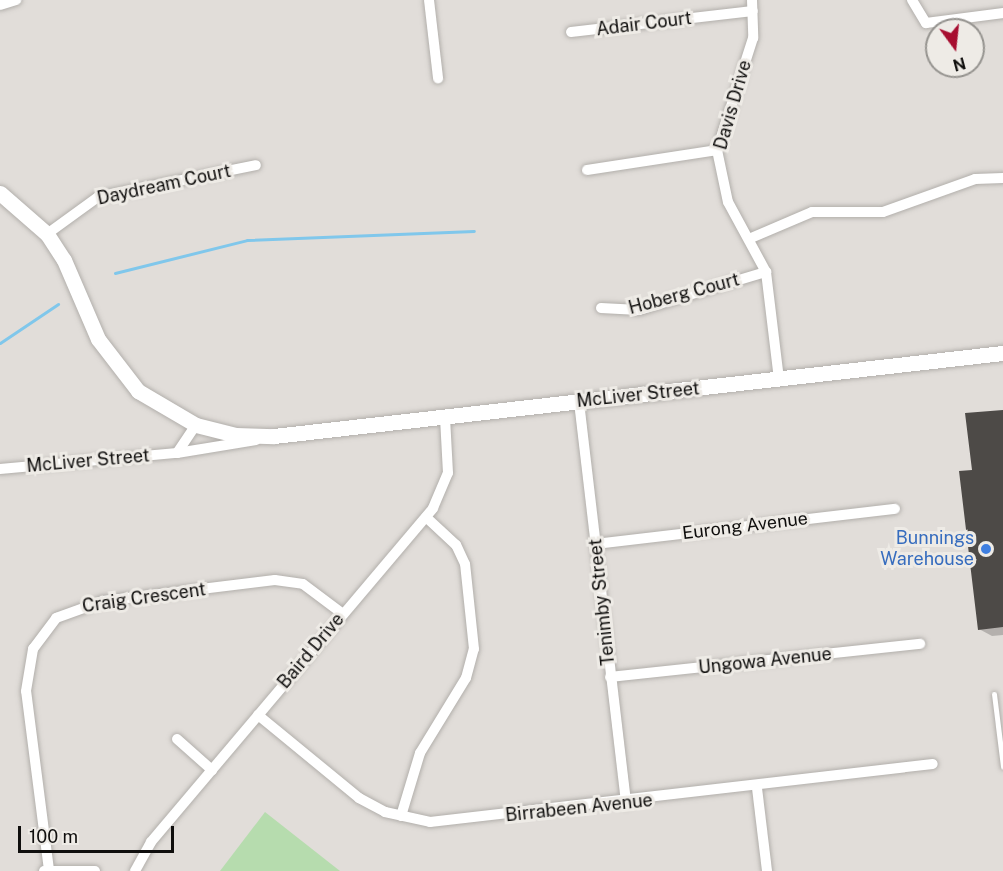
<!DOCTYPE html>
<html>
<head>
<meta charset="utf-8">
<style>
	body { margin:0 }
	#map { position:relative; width:1003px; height:871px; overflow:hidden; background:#e1ddd9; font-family:"Public Sans",sans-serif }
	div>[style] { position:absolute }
	.green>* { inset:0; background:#b6dcae }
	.shadow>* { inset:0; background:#0003 }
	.stream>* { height:3px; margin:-1.5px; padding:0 1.5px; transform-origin:1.5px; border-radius:1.5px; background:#80c7eb }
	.building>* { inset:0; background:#4d4a47 }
	.roads { filter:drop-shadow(0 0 2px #b2afab) drop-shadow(0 0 2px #b2afab) }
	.lane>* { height:5px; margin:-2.5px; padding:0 2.5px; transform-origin:2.5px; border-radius:2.5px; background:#fff }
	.street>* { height:10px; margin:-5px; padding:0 5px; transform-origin:5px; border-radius:5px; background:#fff }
	.secondary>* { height:15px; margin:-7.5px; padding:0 7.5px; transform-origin:7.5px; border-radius:7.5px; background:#fff }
	.dots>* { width:16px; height:16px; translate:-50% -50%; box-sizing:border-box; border:3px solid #eeebe6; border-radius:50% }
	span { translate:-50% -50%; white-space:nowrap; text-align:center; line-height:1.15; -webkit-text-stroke:6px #eeebe6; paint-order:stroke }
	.street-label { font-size:18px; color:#0f0e0d }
	.shop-label { font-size:18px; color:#366cbe }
	.right { translate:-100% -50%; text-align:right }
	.north { position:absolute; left:925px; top:18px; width:60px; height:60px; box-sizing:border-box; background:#eeebe6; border:2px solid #95938f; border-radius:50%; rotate:165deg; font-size:16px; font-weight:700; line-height:24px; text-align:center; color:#0f0e0d }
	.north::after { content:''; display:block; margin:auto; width:21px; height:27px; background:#a70e30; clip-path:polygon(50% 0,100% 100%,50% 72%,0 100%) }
	.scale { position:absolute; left:18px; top:826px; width:156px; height:27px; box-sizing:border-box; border:3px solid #0f0e0d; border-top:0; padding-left:8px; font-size:18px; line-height:21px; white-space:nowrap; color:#0f0e0d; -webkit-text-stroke:4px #eeebe6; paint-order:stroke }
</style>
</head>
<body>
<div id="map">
	<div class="green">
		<div style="clip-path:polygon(265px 812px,340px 871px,220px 871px)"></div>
	</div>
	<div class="shadow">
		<div style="clip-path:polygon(1003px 412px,1003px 635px,992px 636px,979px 629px,974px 471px)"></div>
	</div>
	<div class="stream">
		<div style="left:115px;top:273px;width:136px;rotate:-14deg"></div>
		<div style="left:247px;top:240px;width:227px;rotate:-2.3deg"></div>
		<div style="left:0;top:343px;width:70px;rotate:-33.9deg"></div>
	</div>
	<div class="building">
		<div style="clip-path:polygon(1003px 410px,1003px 627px,978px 630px,959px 471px,972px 470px,965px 413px)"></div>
	</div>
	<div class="roads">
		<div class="lane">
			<div style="left:994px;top:694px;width:73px;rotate:82.9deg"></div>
		</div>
		<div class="street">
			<div style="left:429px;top:0;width:79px;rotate:83.4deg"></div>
			<div style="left:752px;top:0;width:38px;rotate:88deg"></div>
			<div style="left:753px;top:38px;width:118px;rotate:107.8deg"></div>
			<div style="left:717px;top:150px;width:53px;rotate:78.1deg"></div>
			<div style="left:728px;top:202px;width:80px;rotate:61.5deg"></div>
			<div style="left:766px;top:272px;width:108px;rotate:83.1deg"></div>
			<div style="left:912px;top:0;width:27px;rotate:59deg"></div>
			<div style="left:926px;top:23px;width:78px;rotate:-7.4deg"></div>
			<div style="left:0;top:5px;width:17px;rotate:-17deg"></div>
			<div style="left:571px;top:32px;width:183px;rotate:-6.6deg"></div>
			<div style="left:587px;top:170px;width:132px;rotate:-8.7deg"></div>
			<div style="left:47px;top:234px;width:63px;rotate:-36deg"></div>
			<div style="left:98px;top:197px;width:161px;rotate:-11.4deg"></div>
			<div style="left:751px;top:238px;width:66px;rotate:-23.1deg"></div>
			<div style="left:812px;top:212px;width:71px"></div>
			<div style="left:883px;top:212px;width:98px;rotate:-19.7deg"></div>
			<div style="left:975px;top:179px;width:28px;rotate:-2deg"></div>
			<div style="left:601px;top:308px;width:38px;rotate:3deg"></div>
			<div style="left:639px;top:310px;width:133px;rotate:-16.7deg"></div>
			<div style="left:579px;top:402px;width:404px;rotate:83.3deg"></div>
			<div style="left:177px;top:453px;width:80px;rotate:-9.3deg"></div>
			<div style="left:0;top:469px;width:178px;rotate:-5.2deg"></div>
			<div style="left:177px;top:453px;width:34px;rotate:-56deg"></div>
			<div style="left:596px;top:544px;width:301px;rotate:-6.7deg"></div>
			<div style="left:610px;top:677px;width:312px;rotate:-6.1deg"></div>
			<div style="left:258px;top:715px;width:131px;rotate:39.4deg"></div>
			<div style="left:359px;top:798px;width:30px;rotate:28deg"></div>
			<div style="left:385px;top:812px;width:46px;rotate:12.5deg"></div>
			<div style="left:430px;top:822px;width:506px;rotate:-6.58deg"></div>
			<div style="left:177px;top:739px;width:47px;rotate:41.5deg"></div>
			<div style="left:757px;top:788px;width:84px;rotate:83.1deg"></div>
			<div style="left:401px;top:816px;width:66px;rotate:-73.2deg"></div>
			<div style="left:420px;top:753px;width:88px;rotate:-58.5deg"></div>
			<div style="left:466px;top:678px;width:30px;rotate:-75deg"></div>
			<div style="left:474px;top:649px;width:85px;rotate:-96deg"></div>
			<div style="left:465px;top:564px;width:21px;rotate:-115deg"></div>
			<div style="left:456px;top:545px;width:41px;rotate:-137deg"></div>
			<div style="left:49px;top:870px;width:180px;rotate:-97.3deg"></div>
			<div style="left:26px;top:691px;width:43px;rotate:-80.5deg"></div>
			<div style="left:33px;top:649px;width:39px;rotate:-53deg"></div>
			<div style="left:56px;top:618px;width:50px;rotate:-19.9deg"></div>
			<div style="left:103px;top:601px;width:173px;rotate:-7deg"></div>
			<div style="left:275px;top:580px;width:28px;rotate:8deg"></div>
			<div style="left:303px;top:584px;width:50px;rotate:36.9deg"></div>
			<div style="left:44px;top:871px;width:51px"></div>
			<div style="left:135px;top:871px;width:33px;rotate:-61deg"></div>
			<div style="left:151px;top:842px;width:437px;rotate:-49.8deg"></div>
			<div style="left:433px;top:508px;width:38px;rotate:-67deg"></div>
			<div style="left:448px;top:473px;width:56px;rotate:-93.1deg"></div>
		</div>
		<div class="secondary">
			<div style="left:0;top:193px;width:62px;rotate:41.1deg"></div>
			<div style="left:47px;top:234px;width:31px;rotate:57deg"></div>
			<div style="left:64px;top:260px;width:86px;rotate:66.7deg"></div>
			<div style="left:98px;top:339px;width:66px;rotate:52.4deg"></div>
			<div style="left:138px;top:391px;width:67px;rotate:30.4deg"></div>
			<div style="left:196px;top:425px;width:41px;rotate:14deg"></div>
			<div style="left:236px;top:435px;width:38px;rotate:2deg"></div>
			<div style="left:274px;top:436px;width:734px;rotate:-6.5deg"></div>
		</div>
	</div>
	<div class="dots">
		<div style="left:986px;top:549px;background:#3f7fe0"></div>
	</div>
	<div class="street-label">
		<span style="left:644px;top:24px;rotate:-7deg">Adair Court</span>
		<span style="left:733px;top:105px;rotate:-74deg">Davis Drive</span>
		<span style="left:164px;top:185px;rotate:-12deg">Daydream Court</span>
		<span style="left:684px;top:294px;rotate:-15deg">Hoberg Court</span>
		<span style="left:638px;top:395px;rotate:-6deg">McLiver Street</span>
		<span style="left:88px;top:461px;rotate:-5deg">McLiver Street</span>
		<span style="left:745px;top:526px;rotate:-7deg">Eurong Avenue</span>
		<span style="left:144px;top:598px;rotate:-8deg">Craig Crescent</span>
		<span style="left:602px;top:602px;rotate:-96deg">Tenimby Street</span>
		<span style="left:311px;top:651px;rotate:-50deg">Baird Drive</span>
		<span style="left:765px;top:661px;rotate:-6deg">Ungowa Avenue</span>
		<span style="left:579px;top:808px;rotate:-6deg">Birrabeen Avenue</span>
	</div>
	<div class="shop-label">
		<span class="right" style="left:974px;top:549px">Bunnings<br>Warehouse</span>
	</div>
	<div class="north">N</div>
	<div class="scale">100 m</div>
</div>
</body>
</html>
